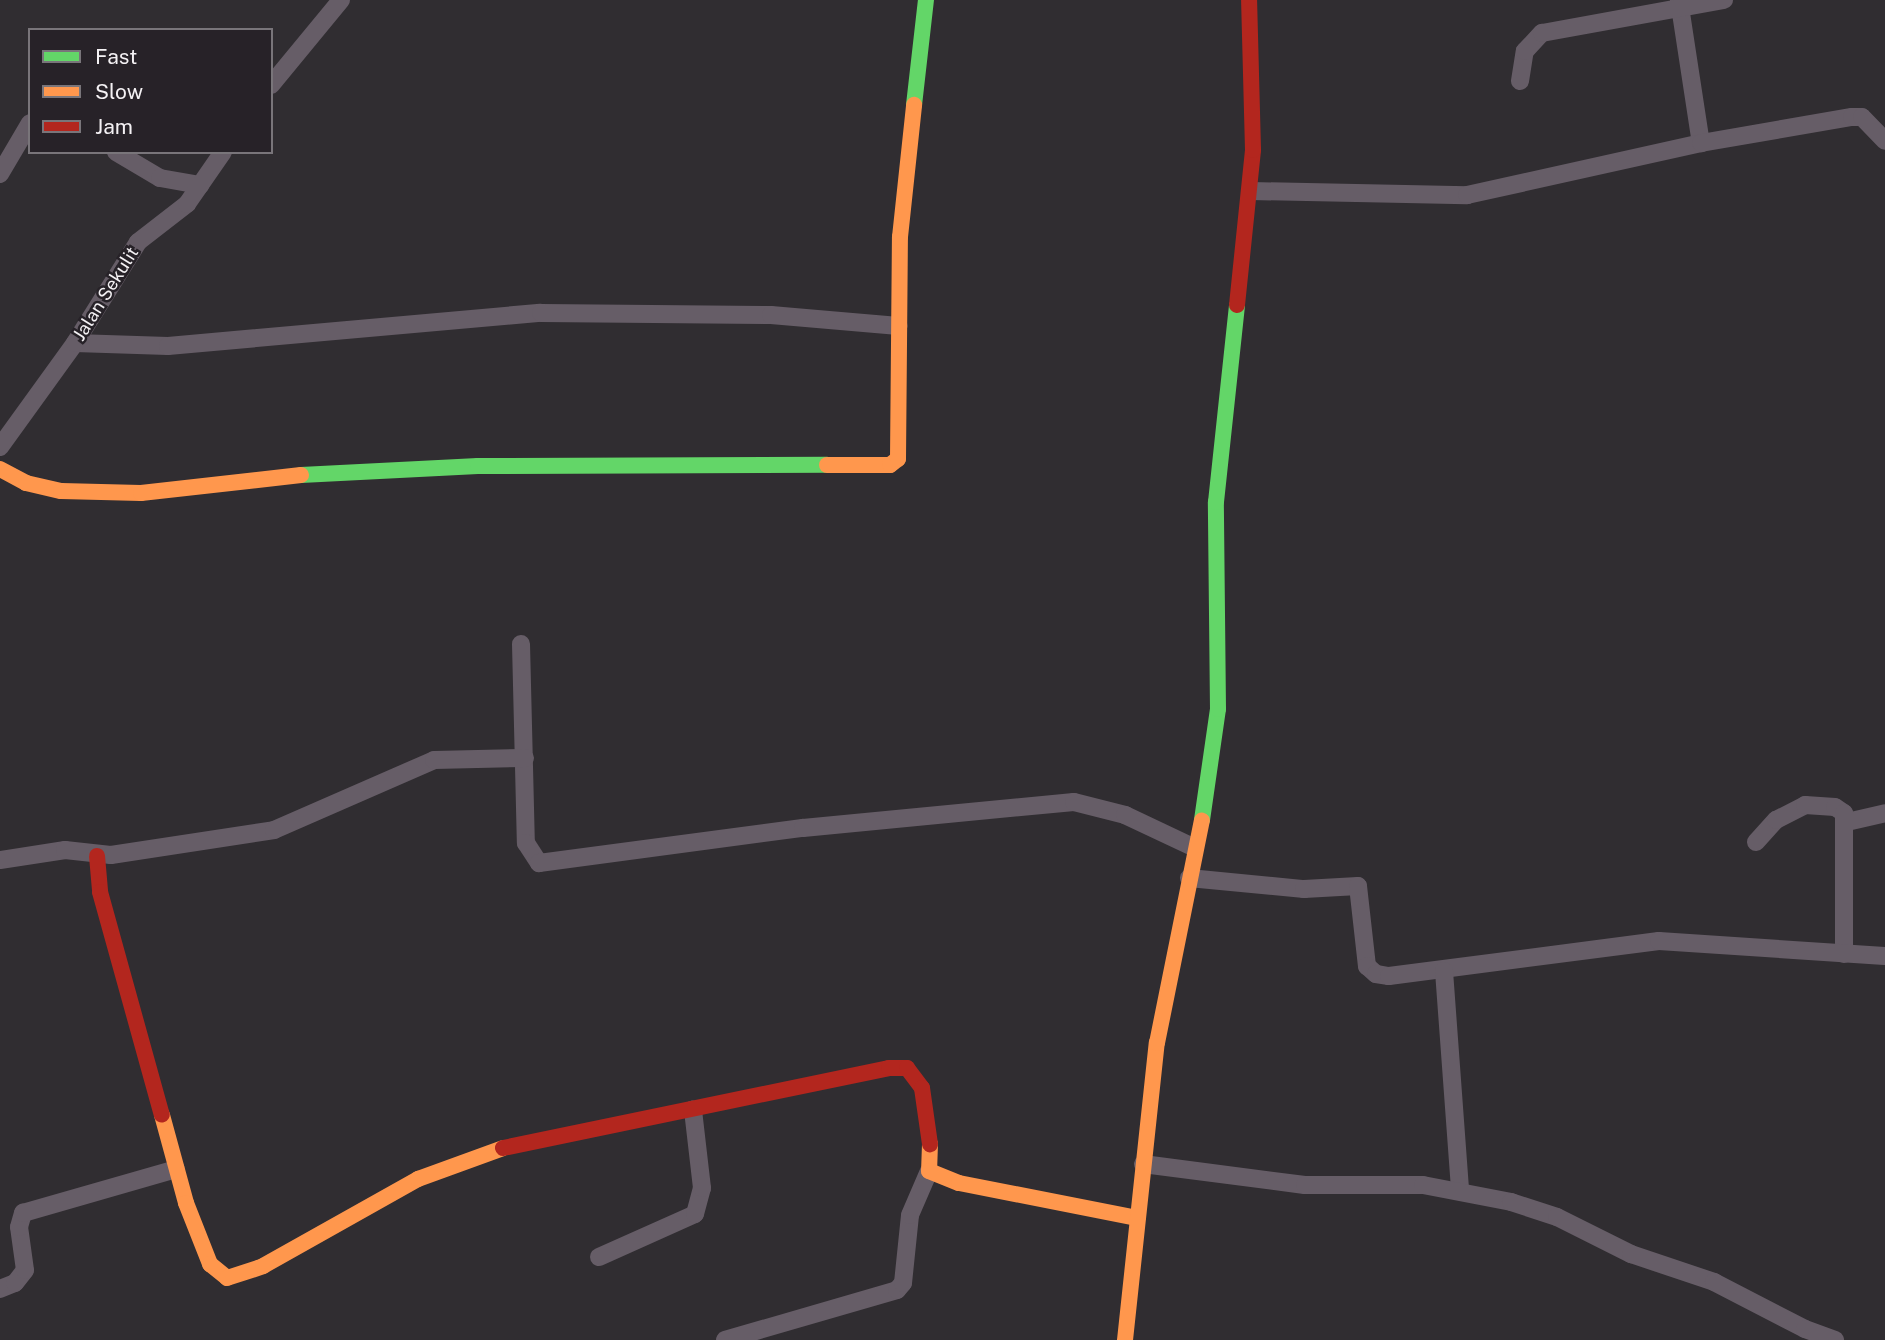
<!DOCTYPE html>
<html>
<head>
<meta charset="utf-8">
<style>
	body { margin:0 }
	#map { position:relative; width:1885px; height:1340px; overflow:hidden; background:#302d31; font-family:"Public Sans",sans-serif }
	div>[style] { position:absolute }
	.street>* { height:18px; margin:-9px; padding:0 9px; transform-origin:9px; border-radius:9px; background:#665d67 }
	.fast>* { height:16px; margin:-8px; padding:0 8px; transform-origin:8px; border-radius:8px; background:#63d668 }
	.slow>* { height:16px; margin:-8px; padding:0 8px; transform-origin:8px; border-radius:8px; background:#ff974d }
	.jam>* { height:16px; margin:-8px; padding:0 8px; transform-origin:8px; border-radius:8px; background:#b3261e }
	span { translate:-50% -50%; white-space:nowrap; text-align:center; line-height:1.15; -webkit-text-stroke:5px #272228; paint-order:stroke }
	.street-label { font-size:18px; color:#f4f1f4 }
	.legend { position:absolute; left:28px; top:28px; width:245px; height:126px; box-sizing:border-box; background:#272228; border:2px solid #79757a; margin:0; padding:9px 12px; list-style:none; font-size:21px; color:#f4f1f4 }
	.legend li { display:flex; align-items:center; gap:14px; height:35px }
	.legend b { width:35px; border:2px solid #79757a }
</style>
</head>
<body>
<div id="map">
	<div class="street">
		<div style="left:1679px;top:0;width:145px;rotate:81.3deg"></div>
		<div style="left:1520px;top:81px;width:30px;rotate:-81deg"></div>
		<div style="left:1525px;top:51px;width:25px;rotate:-47deg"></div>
		<div style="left:1542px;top:33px;width:185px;rotate:-10.3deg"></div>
		<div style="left:271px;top:85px;width:110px;rotate:-50.5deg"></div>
		<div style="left:116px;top:152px;width:51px;rotate:30.6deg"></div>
		<div style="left:160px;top:178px;width:41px;rotate:9.9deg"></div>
		<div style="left:0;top:174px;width:59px;rotate:-59.5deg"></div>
		<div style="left:1251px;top:191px;width:216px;rotate:1.1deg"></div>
		<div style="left:1467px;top:195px;width:240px;rotate:-12.5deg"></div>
		<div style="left:1701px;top:143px;width:153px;rotate:-9.8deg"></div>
		<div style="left:1852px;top:117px;width:10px"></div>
		<div style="left:1862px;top:117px;width:33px;rotate:46deg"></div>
		<div style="left:75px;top:343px;width:93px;rotate:1.8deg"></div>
		<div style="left:168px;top:346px;width:374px;rotate:-5.1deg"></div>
		<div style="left:541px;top:313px;width:230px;rotate:0.5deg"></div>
		<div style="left:771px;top:315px;width:128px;rotate:4.9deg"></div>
		<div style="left:0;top:447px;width:128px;rotate:-54.2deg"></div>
		<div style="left:75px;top:343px;width:119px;rotate:-58deg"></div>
		<div style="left:138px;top:242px;width:62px;rotate:-37.8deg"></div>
		<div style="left:187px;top:204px;width:63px;rotate:-55.3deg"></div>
		<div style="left:521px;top:644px;width:199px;rotate:88.6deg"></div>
		<div style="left:526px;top:843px;width:24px;rotate:57deg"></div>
		<div style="left:539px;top:863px;width:266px;rotate:-7.6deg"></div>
		<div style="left:803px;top:828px;width:272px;rotate:-5.5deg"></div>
		<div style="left:1074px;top:802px;width:53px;rotate:14.3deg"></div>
		<div style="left:1125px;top:815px;width:77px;rotate:25.2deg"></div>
		<div style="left:1847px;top:822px;width:39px;rotate:-13deg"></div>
		<div style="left:1756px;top:842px;width:30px;rotate:-48deg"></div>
		<div style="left:1776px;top:820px;width:33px;rotate:-27deg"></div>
		<div style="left:1805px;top:805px;width:30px;rotate:4deg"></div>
		<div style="left:1835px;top:807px;width:11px;rotate:34deg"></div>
		<div style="left:1844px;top:813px;width:141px;rotate:90deg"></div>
		<div style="left:0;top:860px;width:66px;rotate:-8.7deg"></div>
		<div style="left:65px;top:850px;width:46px;rotate:6.2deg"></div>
		<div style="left:111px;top:855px;width:165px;rotate:-8.7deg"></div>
		<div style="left:274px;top:830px;width:175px;rotate:-23.6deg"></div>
		<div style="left:434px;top:760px;width:91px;rotate:-1.3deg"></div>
		<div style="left:1189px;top:878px;width:116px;rotate:5.5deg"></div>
		<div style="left:1304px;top:889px;width:54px;rotate:-3.2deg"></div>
		<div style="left:1358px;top:886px;width:81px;rotate:83.6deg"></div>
		<div style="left:1367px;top:966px;width:12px;rotate:42deg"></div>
		<div style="left:1376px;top:974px;width:13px;rotate:9deg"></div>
		<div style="left:1389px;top:976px;width:272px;rotate:-7.4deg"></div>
		<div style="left:1659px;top:941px;width:226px;rotate:3.8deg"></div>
		<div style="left:1444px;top:971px;width:221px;rotate:85.8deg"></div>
		<div style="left:1143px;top:1164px;width:163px;rotate:7.4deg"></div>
		<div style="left:1305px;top:1185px;width:118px"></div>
		<div style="left:1423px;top:1185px;width:90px;rotate:10.9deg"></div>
		<div style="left:1511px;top:1202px;width:48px;rotate:18.1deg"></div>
		<div style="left:1557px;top:1217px;width:83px;rotate:26.6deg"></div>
		<div style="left:1631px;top:1254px;width:88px;rotate:18.6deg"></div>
		<div style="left:1714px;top:1282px;width:102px;rotate:27.3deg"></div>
		<div style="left:1805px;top:1329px;width:32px;rotate:20deg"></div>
		<div style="left:599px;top:1257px;width:105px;rotate:-24.1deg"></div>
		<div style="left:695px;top:1214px;width:27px;rotate:-75deg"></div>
		<div style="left:702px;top:1188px;width:79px;rotate:-96.6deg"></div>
		<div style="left:0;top:1289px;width:16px;rotate:-22deg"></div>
		<div style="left:15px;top:1283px;width:16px;rotate:-52deg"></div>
		<div style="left:25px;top:1270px;width:43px;rotate:-97.9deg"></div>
		<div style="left:19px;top:1227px;width:15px;rotate:-74deg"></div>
		<div style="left:23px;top:1213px;width:159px;rotate:-16deg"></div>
		<div style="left:725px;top:1340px;width:179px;rotate:-16.2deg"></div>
		<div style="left:897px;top:1290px;width:9px;rotate:-49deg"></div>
		<div style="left:903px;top:1283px;width:68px;rotate:-84.1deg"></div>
		<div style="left:910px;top:1215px;width:48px;rotate:-66.6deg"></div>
	</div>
	<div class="fast">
		<div style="left:914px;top:105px;width:106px;rotate:-83.5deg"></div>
		<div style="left:301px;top:475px;width:177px;rotate:-2.9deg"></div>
		<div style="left:478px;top:466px;width:349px;rotate:-0.2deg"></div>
		<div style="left:1202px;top:820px;width:112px;rotate:-81.8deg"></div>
		<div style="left:1218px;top:709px;width:207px;rotate:-90.6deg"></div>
		<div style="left:1216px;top:502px;width:198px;rotate:-83.9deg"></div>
	</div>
	<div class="slow">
		<div style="left:827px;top:465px;width:63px"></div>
		<div style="left:890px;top:465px;width:10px;rotate:-37deg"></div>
		<div style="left:898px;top:459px;width:222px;rotate:-89.5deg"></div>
		<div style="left:900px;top:237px;width:133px;rotate:-83.9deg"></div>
		<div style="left:0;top:469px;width:30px;rotate:28deg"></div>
		<div style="left:26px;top:483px;width:36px;rotate:13deg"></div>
		<div style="left:61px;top:491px;width:80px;rotate:1.4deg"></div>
		<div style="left:141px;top:493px;width:161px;rotate:-6.4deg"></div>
		<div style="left:162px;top:1115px;width:91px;rotate:74.7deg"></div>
		<div style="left:186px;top:1203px;width:66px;rotate:68.5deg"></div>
		<div style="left:210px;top:1264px;width:22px;rotate:39deg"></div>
		<div style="left:227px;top:1278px;width:38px;rotate:-18deg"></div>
		<div style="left:263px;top:1266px;width:178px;rotate:-29.3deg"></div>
		<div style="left:418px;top:1179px;width:90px;rotate:-20deg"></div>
		<div style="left:930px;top:1144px;width:27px;rotate:92deg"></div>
		<div style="left:929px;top:1171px;width:32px;rotate:22deg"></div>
		<div style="left:959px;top:1183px;width:182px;rotate:11.1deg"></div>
		<div style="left:1125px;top:1340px;width:299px;rotate:-83.9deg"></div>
		<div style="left:1157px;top:1043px;width:227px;rotate:-78.6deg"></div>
	</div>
	<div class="jam">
		<div style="left:1237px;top:305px;width:156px;rotate:-84.1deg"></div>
		<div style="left:1253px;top:150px;width:150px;rotate:-91.5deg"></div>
		<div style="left:97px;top:856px;width:36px;rotate:85deg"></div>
		<div style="left:100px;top:892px;width:231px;rotate:74.5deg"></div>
		<div style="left:503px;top:1148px;width:394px;rotate:-11.7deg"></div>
		<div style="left:889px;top:1068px;width:18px"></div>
		<div style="left:907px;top:1068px;width:25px;rotate:53deg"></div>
		<div style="left:922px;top:1088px;width:57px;rotate:81.9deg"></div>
	</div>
	<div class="street-label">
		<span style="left:106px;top:294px;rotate:-58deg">Jalan Sekulit</span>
	</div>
	<ul class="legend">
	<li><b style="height:9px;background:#63d668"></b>Fast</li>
	<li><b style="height:9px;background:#ff974d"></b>Slow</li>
	<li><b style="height:9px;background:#b3261e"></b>Jam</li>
	</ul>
</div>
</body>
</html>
